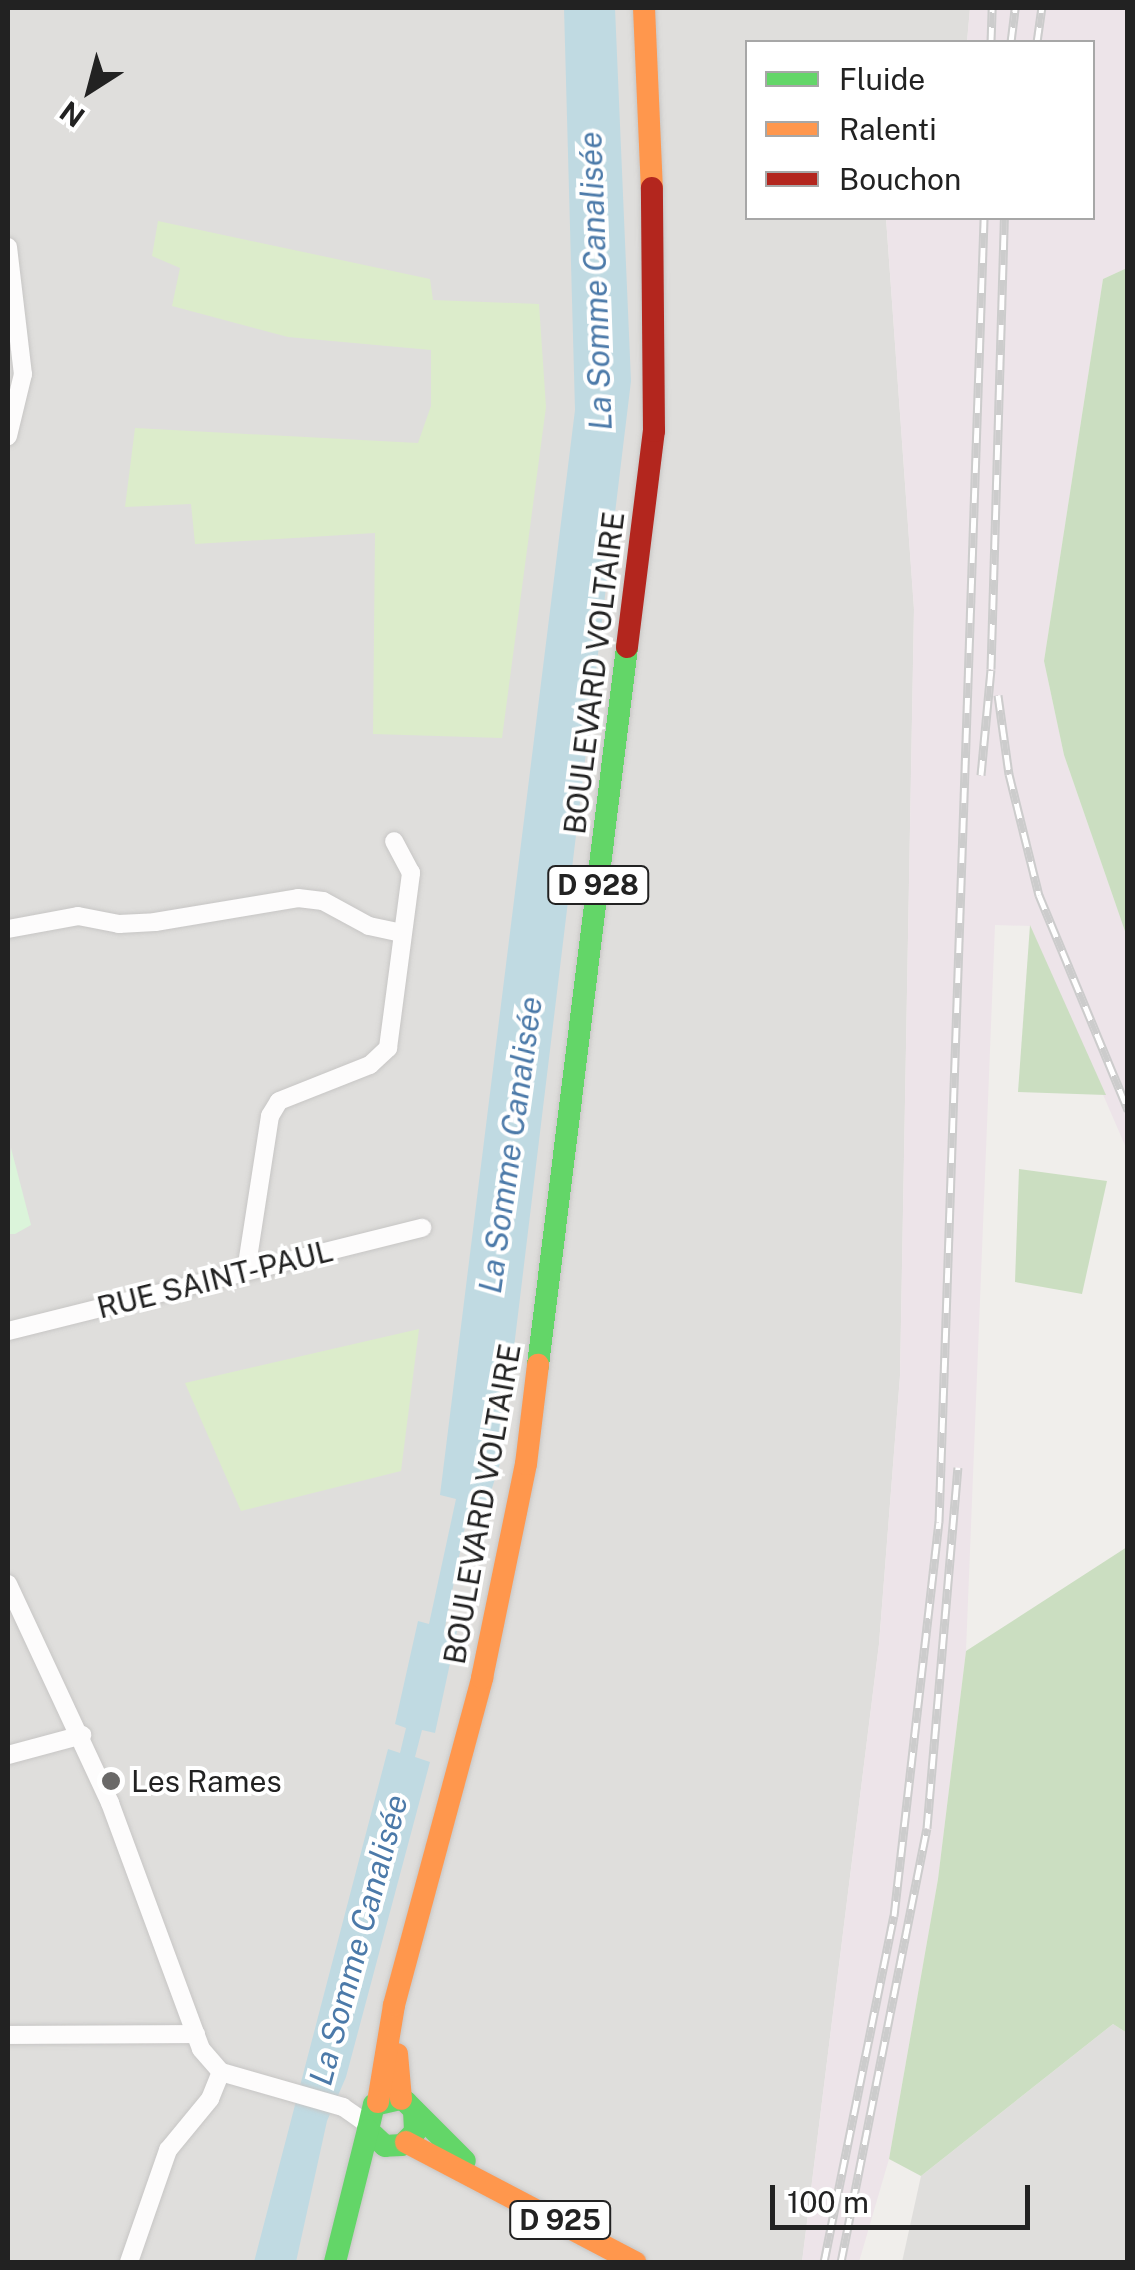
<!DOCTYPE html>
<html>
<head>
<meta charset="utf-8">
<style>
	body { margin:0 }
	#map { position:relative; width:1135px; height:2270px; overflow:hidden; background:#f0eeeb; font-family:"Public Sans",sans-serif }
	div>[style] { position:absolute }
	.residential>* { inset:0; background:#dfdedc }
	.industrial>* { inset:0; background:#ede4e9 }
	.grass>* { inset:0; background:#dceccb }
	.forest>* { inset:0; background:#cbdec1 }
	.park>* { inset:0; background:#dbf4da }
	.water>* { inset:0; background:#c0dae2 }
	.roads { filter:drop-shadow(0 0 2px #c7c6c5) drop-shadow(0 0 2px #c7c6c5) }
	.street>* { height:18px; margin:-9px; padding:0 9px; transform-origin:9px; border-radius:9px; background:#fdfcfc }
	.fast>* { height:22px; margin:-11px; padding:0 11px; transform-origin:11px; border-radius:11px; background:#63d668 }
	.slow>* { height:22px; margin:-11px; padding:0 11px; transform-origin:11px; border-radius:11px; background:#ff974d }
	.jam>* { height:22px; margin:-11px; padding:0 11px; transform-origin:11px; border-radius:11px; background:#b3261e }
	.rail>* { height:9px; margin-top:-4.5px; transform-origin:0; background:repeating-linear-gradient(90deg,#fff 0 15px,#ccc 0 30px); box-sizing:border-box; border-block:2px solid #ccc }
	.dots>* { width:28px; height:28px; translate:-50% -50%; box-sizing:border-box; border:5px solid #fff; border-radius:50% }
	span { translate:-50% -50%; white-space:nowrap; text-align:center; line-height:1.15; -webkit-text-stroke:8px #fff; paint-order:stroke }
	.shield-label span { padding:2px 8px; background:#fff; border:2px solid; border-radius:8px; -webkit-text-stroke-width:0 }
	.shield-label { font-size:28px; color:#222; font-weight:700 }
	.street-label { font-size:30px; color:#222 }
	.poi-label { font-size:30px; color:#222 }
	.left { translate:0 -50%; text-align:left }
	.water-label { font-size:32px; color:#4c7aa9; font-style:italic }
	.frame { position:absolute; inset:0; border:10px solid #222; pointer-events:none }
	.legend { position:absolute; left:745px; top:40px; width:350px; height:180px; box-sizing:border-box; background:#fff; border:2px solid #a7a7a7; margin:0; padding:12px 18px; list-style:none; font-size:30px; color:#222 }
	.legend li { display:flex; align-items:center; gap:20px; height:50px }
	.legend b { width:50px; border:2px solid #a7a7a7 }
	.north { position:absolute; left:40px; top:40px; width:100px; height:100px; -webkit-text-stroke:8px #fff; paint-order:stroke; rotate:216deg; font-size:28px; font-weight:700; line-height:40px; text-align:center; color:#222 }
	.north::after { content:''; display:block; margin:auto; width:35px; height:45px; background:#222; clip-path:polygon(50% 0,100% 100%,50% 72%,0 100%) }
	.scale { position:absolute; left:770px; top:2185px; width:260px; height:45px; box-sizing:border-box; border:5px solid #222; border-top:0; padding-left:12px; font-size:30px; line-height:35px; white-space:nowrap; color:#222; -webkit-text-stroke:8px #fff; paint-order:stroke }
</style>
</head>
<body>
<div id="map">
	<div class="residential">
		<div style="clip-path:polygon(8px 8px,970px 8px,967px 42px,748px 42px,748px 218px,886px 218px,914px 609px,900px 1376px,879px 1644px,802px 2262px,8px 2262px)"></div>
		<div style="clip-path:polygon(1113px 2024px,1127px 2033px,1127px 2262px,902px 2262px,921px 2176px)"></div>
	</div>
	<div class="industrial">
		<div style="clip-path:polygon(970px 8px,1127px 8px,1127px 268px,1103px 279px,1044px 661px,1064px 755px,1127px 937px,1127px 1150px,1030px 926px,995px 925px,966px 1651px,938px 1879px,889px 2159px,859px 2262px,802px 2262px,879px 1644px,900px 1376px,914px 609px,886px 218px,1092px 218px,1092px 42px,967px 42px)"></div>
	</div>
	<div class="grass">
		<div style="clip-path:polygon(158px 221px,430px 279px,433px 300px,539px 304px,546px 407px,502px 738px,373px 734px,375px 533px,195px 544px,191px 504px,125px 507px,135px 428px,418px 443px,431px 406px,431px 350px,288px 337px,172px 306px,180px 268px,152px 256px)"></div>
		<div style="clip-path:polygon(419px 1329px,401px 1471px,241px 1511px,185px 1383px)"></div>
	</div>
	<div class="forest">
		<div style="clip-path:polygon(1127px 268px,1127px 937px,1064px 755px,1044px 661px,1103px 279px)"></div>
		<div style="clip-path:polygon(1030px 925px,1106px 1095px,1018px 1092px)"></div>
		<div style="clip-path:polygon(1019px 1169px,1107px 1181px,1082px 1294px,1015px 1282px)"></div>
		<div style="clip-path:polygon(1127px 1547px,1127px 2033px,1113px 2024px,921px 2176px,889px 2159px,938px 1879px,966px 1651px)"></div>
	</div>
	<div class="park">
		<div style="clip-path:polygon(11px 1148px,31px 1225px,15px 1234px,8px 1234px)"></div>
	</div>
	<div class="water">
		<div style="clip-path:polygon(564px 8px,615px 8px,631px 381px,500px 1463px,487px 1504px,470px 1502px,445px 1627px,457px 1631px,435px 1733px,422px 1730px,415px 1757px,430px 1762px,346px 2077px,327px 2121px,296px 2262px,254px 2262px,388px 1749px,400px 1753px,406px 1728px,395px 1724px,418px 1621px,429px 1624px,456px 1499px,440px 1495px,575px 410px)"></div>
	</div>
	<div class="roads">
		<div class="street">
			<div style="left:8px;top:247px;width:128px;rotate:83.3deg"></div>
			<div style="left:23px;top:374px;width:64px;rotate:103.6deg"></div>
			<div style="left:8px;top:929px;width:71px;rotate:-10.5deg"></div>
			<div style="left:78px;top:916px;width:42px;rotate:11deg"></div>
			<div style="left:119px;top:924px;width:36px;rotate:-3deg"></div>
			<div style="left:155px;top:922px;width:145px;rotate:-9.5deg"></div>
			<div style="left:298px;top:898px;width:25px;rotate:7deg"></div>
			<div style="left:323px;top:901px;width:52px;rotate:28.5deg"></div>
			<div style="left:369px;top:926px;width:33px;rotate:12deg"></div>
			<div style="left:246px;top:1271px;width:157px;rotate:-81.2deg"></div>
			<div style="left:270px;top:1116px;width:17px;rotate:-59deg"></div>
			<div style="left:279px;top:1101px;width:98px;rotate:-21.6deg"></div>
			<div style="left:370px;top:1065px;width:25px;rotate:-43deg"></div>
			<div style="left:388px;top:1048px;width:177px;rotate:-82.5deg"></div>
			<div style="left:411px;top:873px;width:36px;rotate:-118deg"></div>
			<div style="left:8px;top:1331px;width:427px;rotate:-14deg"></div>
			<div style="left:8px;top:1584px;width:242px;rotate:65deg"></div>
			<div style="left:110px;top:1803px;width:262px;rotate:69.7deg"></div>
			<div style="left:201px;top:2049px;width:30px;rotate:49deg"></div>
			<div style="left:221px;top:2072px;width:127px;rotate:16deg"></div>
			<div style="left:343px;top:2107px;width:29px;rotate:35deg"></div>
			<div style="left:8px;top:1755px;width:77px;rotate:-15.1deg"></div>
			<div style="left:8px;top:2035px;width:188px;rotate:-0.3deg"></div>
			<div style="left:129px;top:2262px;width:119px;rotate:-70.8deg"></div>
			<div style="left:168px;top:2150px;width:66px;rotate:-50.5deg"></div>
			<div style="left:210px;top:2099px;width:29px;rotate:-68deg"></div>
		</div>
		<div class="fast">
			<div style="left:538px;top:1365px;width:723px;rotate:-82.93deg"></div>
			<div style="left:414px;top:2111px;width:21px;rotate:87deg"></div>
			<div style="left:415px;top:2132px;width:18px;rotate:135deg"></div>
			<div style="left:402px;top:2145px;width:17px;rotate:177deg"></div>
			<div style="left:385px;top:2146px;width:23px;rotate:-137deg"></div>
			<div style="left:368px;top:2130px;width:26px;rotate:-77deg"></div>
			<div style="left:374px;top:2105px;width:28px;rotate:-13deg"></div>
			<div style="left:401px;top:2099px;width:6px;rotate:31deg"></div>
			<div style="left:406px;top:2102px;width:83px;rotate:45deg"></div>
			<div style="left:335px;top:2262px;width:136px;rotate:-76deg"></div>
		</div>
		<div class="slow">
			<div style="left:644px;top:8px;width:180px;rotate:87.5deg"></div>
			<div style="left:397px;top:2054px;width:45px;rotate:84.9deg"></div>
			<div style="left:378px;top:2102px;width:98px;rotate:-80.6deg"></div>
			<div style="left:394px;top:2005px;width:339px;rotate:-74.9deg"></div>
			<div style="left:482px;top:1678px;width:218px;rotate:-78.4deg"></div>
			<div style="left:526px;top:1464px;width:100px;rotate:-83.1deg"></div>
			<div style="left:406px;top:2142px;width:259px;rotate:27.7deg"></div>
		</div>
		<div class="jam">
			<div style="left:627px;top:647px;width:218px;rotate:-82.9deg"></div>
			<div style="left:654px;top:431px;width:243px;rotate:-90.5deg"></div>
		</div>
	</div>
	<div class="rail">
		<div style="left:991px;top:42px;width:34px;rotate:-88deg"></div>
		<div style="left:1011px;top:42px;width:34px;rotate:-83deg"></div>
		<div style="left:1037px;top:42px;width:34px;rotate:-82deg"></div>
		<div style="left:998px;top:695px;width:80px;rotate:82.1deg"></div>
		<div style="left:1009px;top:774px;width:125px;rotate:76.1deg"></div>
		<div style="left:1039px;top:895px;width:233px;rotate:67.5deg"></div>
		<div style="left:981px;top:775px;width:106px;rotate:-84.6deg"></div>
		<div style="left:991px;top:669px;width:451px;rotate:-88.3deg"></div>
		<div style="left:824px;top:2262px;width:353px;rotate:-78.6deg"></div>
		<div style="left:894px;top:1916px;width:397px;rotate:-83.5deg"></div>
		<div style="left:939px;top:1522px;width:1305px;rotate:-88.02deg"></div>
		<div style="left:841px;top:2262px;width:442px;rotate:-78.8deg"></div>
		<div style="left:927px;top:1828px;width:362px;rotate:-85.1deg"></div>
	</div>
	<div class="dots">
		<div style="left:111px;top:1781px;background:#6a6968"></div>
	</div>
	<div class="shield-label">
		<span style="left:598px;top:885px">D 928</span>
		<span style="left:560px;top:2220px">D 925</span>
	</div>
	<div class="street-label">
		<span style="left:594px;top:673px;rotate:-83deg">BOULEVARD VOLTAIRE</span>
		<span style="left:215px;top:1279px;rotate:-14deg">RUE SAINT-PAUL</span>
		<span style="left:482px;top:1504px;rotate:-80deg">BOULEVARD VOLTAIRE</span>
	</div>
	<div class="poi-label">
		<span class="left" style="left:131px;top:1781px">Les Rames</span>
	</div>
	<div class="water-label">
		<span style="left:596px;top:281px;rotate:-92deg">La Somme Canalisée</span>
		<span style="left:511px;top:1145px;rotate:-82deg">La Somme Canalisée</span>
		<span style="left:359px;top:1940px;rotate:-75deg">La Somme Canalisée</span>
	</div>
	<div class="frame"></div>
	<ul class="legend">
	<li><b style="height:12px;background:#63d668"></b>Fluide</li>
	<li><b style="height:12px;background:#ff974d"></b>Ralenti</li>
	<li><b style="height:12px;background:#b3261e"></b>Bouchon</li>
	</ul>
	<div class="north">N</div>
	<div class="scale">100 m</div>
</div>
</body>
</html>
